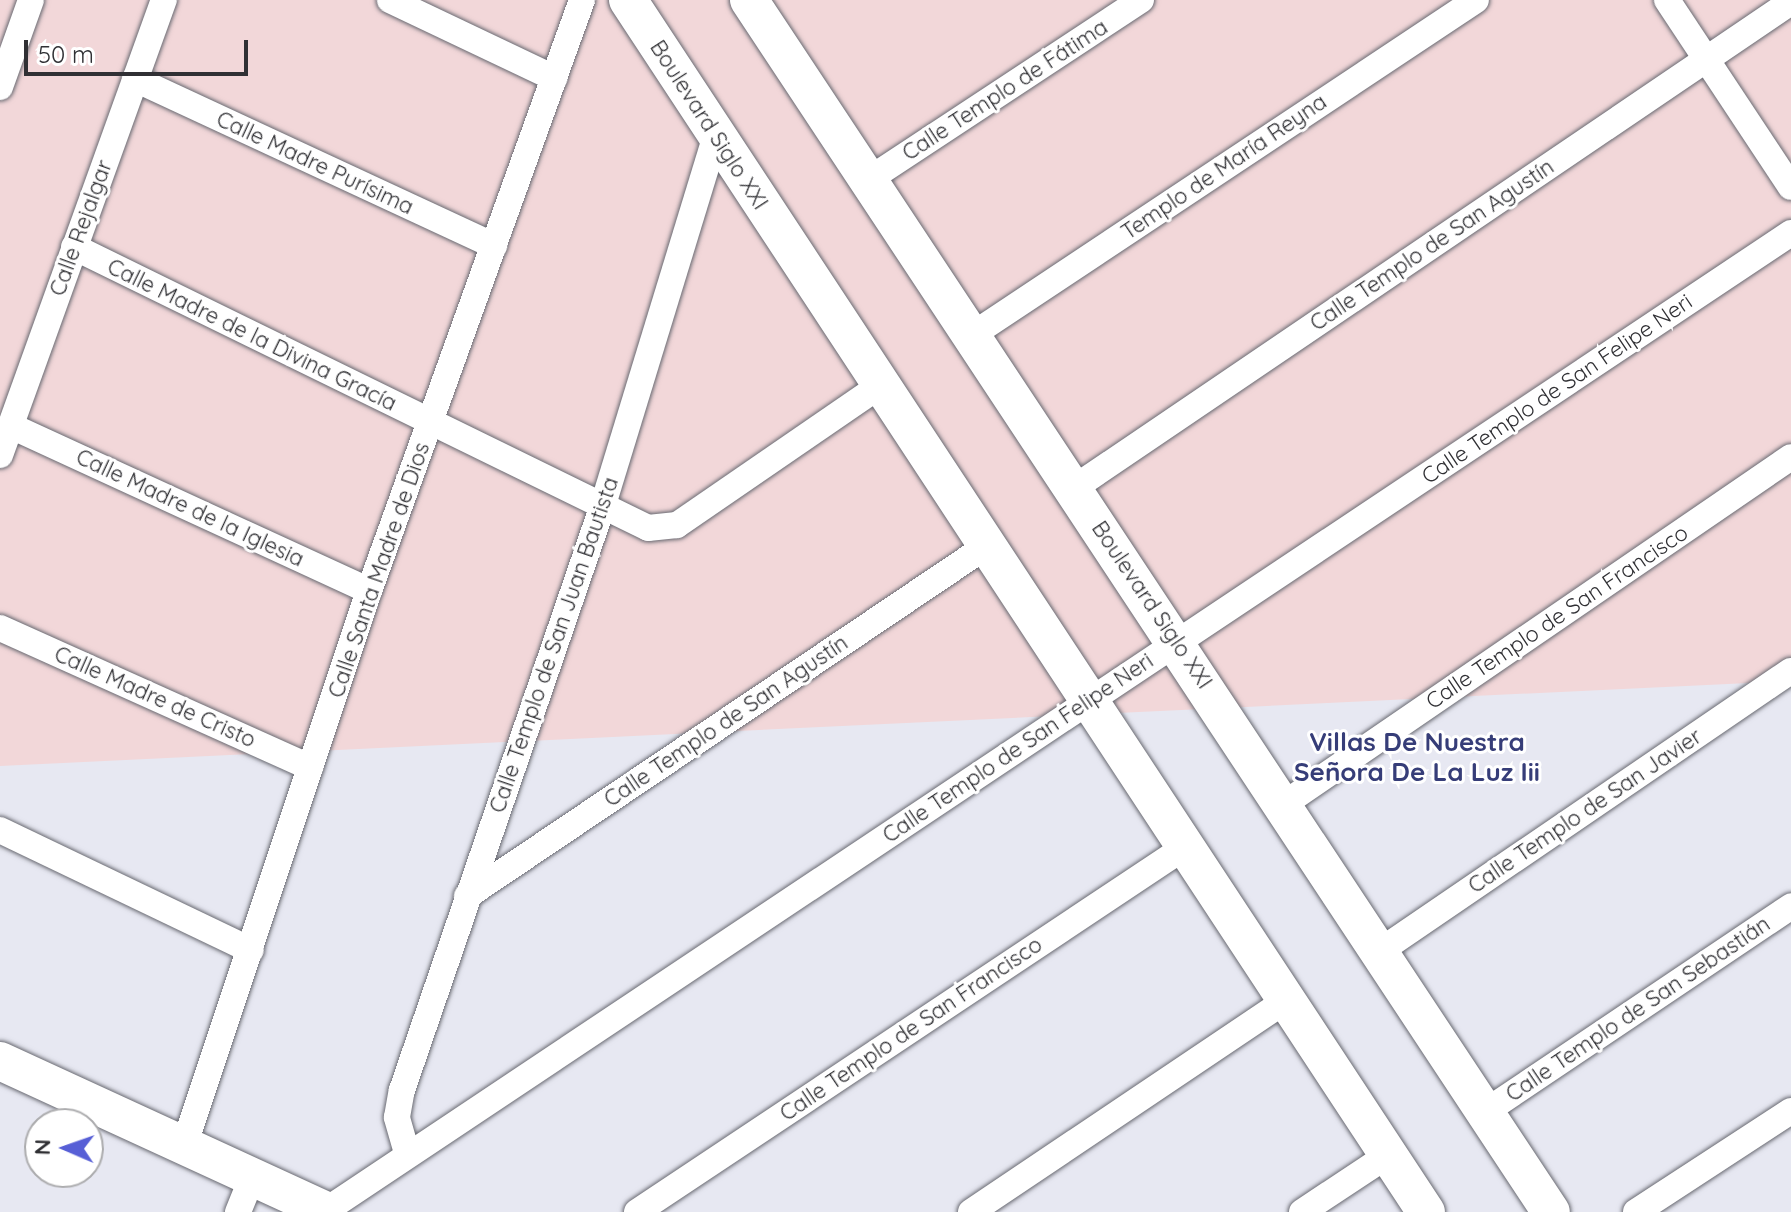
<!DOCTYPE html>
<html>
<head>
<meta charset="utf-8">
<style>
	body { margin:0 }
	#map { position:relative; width:1791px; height:1212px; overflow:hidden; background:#e7e8f2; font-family:Quicksand,sans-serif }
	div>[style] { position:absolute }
	.commercial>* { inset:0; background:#f2d7d9 }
	.roads { filter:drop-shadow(0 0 2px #686971) drop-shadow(0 0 2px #686971) }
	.street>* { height:26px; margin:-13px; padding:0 13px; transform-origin:13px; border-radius:13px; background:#fff }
	.secondary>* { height:38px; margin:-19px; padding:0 19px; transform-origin:19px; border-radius:19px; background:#fff }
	span { translate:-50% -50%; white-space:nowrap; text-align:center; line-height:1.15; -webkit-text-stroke:6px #fff; paint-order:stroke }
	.street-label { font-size:22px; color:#303034 }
	.quarter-label { font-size:26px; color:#363d78; font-weight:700 }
	.north { position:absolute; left:24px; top:1108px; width:80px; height:80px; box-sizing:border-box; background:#fff; border:2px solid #acacae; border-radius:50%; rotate:272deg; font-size:22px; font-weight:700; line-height:32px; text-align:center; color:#303034 }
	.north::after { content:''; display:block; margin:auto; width:28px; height:36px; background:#575fd6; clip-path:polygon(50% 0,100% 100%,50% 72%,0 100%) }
	.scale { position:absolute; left:24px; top:40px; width:224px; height:36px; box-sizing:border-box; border:4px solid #303034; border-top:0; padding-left:10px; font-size:24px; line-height:28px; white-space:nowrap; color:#303034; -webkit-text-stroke:6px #fff; paint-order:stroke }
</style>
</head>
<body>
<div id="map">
	<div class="commercial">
		<div style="clip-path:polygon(0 0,1791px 0,1791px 681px,0 766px)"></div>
	</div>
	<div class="roads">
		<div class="street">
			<div style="left:390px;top:0;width:182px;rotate:25.4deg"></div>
			<div style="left:1667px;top:0;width:224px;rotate:56.5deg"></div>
			<div style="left:135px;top:79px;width:396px;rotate:24.9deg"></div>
			<div style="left:0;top:87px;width:92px;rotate:-70.4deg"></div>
			<div style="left:868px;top:180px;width:327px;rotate:-33.4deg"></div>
			<div style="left:74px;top:247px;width:639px;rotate:26.08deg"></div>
			<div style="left:648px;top:528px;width:29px;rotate:-6deg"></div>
			<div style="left:677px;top:525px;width:244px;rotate:-34.5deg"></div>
			<div style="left:972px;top:335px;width:605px;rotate:-33.61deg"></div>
			<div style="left:11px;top:426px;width:394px;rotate:24.7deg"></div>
			<div style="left:0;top:455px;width:484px;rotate:-70.2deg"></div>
			<div style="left:1074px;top:488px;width:866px;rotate:-34.13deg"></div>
			<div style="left:0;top:628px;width:340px;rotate:24.2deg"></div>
			<div style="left:1284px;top:804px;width:614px;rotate:-34.39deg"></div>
			<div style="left:0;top:830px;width:278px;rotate:25.6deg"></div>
			<div style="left:467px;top:896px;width:625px;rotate:-33.97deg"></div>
			<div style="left:1380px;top:951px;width:497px;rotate:-34.3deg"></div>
			<div style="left:1485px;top:1112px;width:369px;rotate:-33.9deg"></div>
			<div style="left:185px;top:1143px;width:582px;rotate:-71.57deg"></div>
			<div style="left:369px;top:591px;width:628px;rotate:-70.18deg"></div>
			<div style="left:407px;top:1153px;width:37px;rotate:-106deg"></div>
			<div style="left:397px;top:1117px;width:27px;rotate:-80deg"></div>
			<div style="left:402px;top:1090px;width:615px;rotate:-71.04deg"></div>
			<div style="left:602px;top:508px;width:390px;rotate:-73deg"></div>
			<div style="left:325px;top:1211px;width:1762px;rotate:-33.71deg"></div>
			<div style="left:238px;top:1212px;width:38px;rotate:-68deg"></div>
			<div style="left:637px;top:1212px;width:658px;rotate:-33.67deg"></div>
			<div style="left:971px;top:1212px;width:381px;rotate:-33.9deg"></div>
			<div style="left:1302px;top:1212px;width:103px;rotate:-33.5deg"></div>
			<div style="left:1636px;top:1212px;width:185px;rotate:-33.1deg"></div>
		</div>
		<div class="secondary">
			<div style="left:628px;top:0;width:1451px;rotate:56.64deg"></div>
			<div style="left:749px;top:0;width:1453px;rotate:56.51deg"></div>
			<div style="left:0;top:1061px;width:361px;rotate:24.7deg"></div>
		</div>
	</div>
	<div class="street-label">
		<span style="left:1005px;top:90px;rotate:-33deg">Calle Templo de Fátima</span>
		<span style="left:709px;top:125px;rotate:57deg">Boulevard Siglo XXI</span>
		<span style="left:315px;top:163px;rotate:25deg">Calle Madre Purísima</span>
		<span style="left:1224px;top:167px;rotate:-34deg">Templo de María Reyna</span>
		<span style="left:81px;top:228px;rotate:-70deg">Calle Rejalgar</span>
		<span style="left:1432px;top:245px;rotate:-34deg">Calle Templo de San Agustín</span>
		<span style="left:252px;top:335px;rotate:26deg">Calle Madre de la Divina Gracía</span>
		<span style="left:1557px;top:389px;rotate:-34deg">Calle Templo de San Felipe Neri</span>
		<span style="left:190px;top:508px;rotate:25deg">Calle Madre de la Iglesia</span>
		<span style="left:379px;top:570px;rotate:-71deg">Calle Santa Madre de Dios</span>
		<span style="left:1152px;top:605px;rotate:56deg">Boulevard Siglo XXI</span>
		<span style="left:1557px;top:617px;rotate:-34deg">Calle Templo de San Francisco</span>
		<span style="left:554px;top:645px;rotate:-71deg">Calle Templo de San Juan Bautista</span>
		<span style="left:155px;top:697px;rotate:24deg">Calle Madre de Cristo</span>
		<span style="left:726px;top:721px;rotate:-34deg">Calle Templo de San Agustín</span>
		<span style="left:1018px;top:748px;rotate:-34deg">Calle Templo de San Felipe Neri</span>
		<span style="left:1585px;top:811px;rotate:-34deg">Calle Templo de San Javier</span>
		<span style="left:1638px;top:1009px;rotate:-34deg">Calle Templo de San Sebastián</span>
		<span style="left:911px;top:1029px;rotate:-34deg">Calle Templo de San Francisco</span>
	</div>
	<div class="quarter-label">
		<span style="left:1417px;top:757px">Villas De Nuestra<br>Señora De La Luz Iii</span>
	</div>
	<div class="north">N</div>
	<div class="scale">50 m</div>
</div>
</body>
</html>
